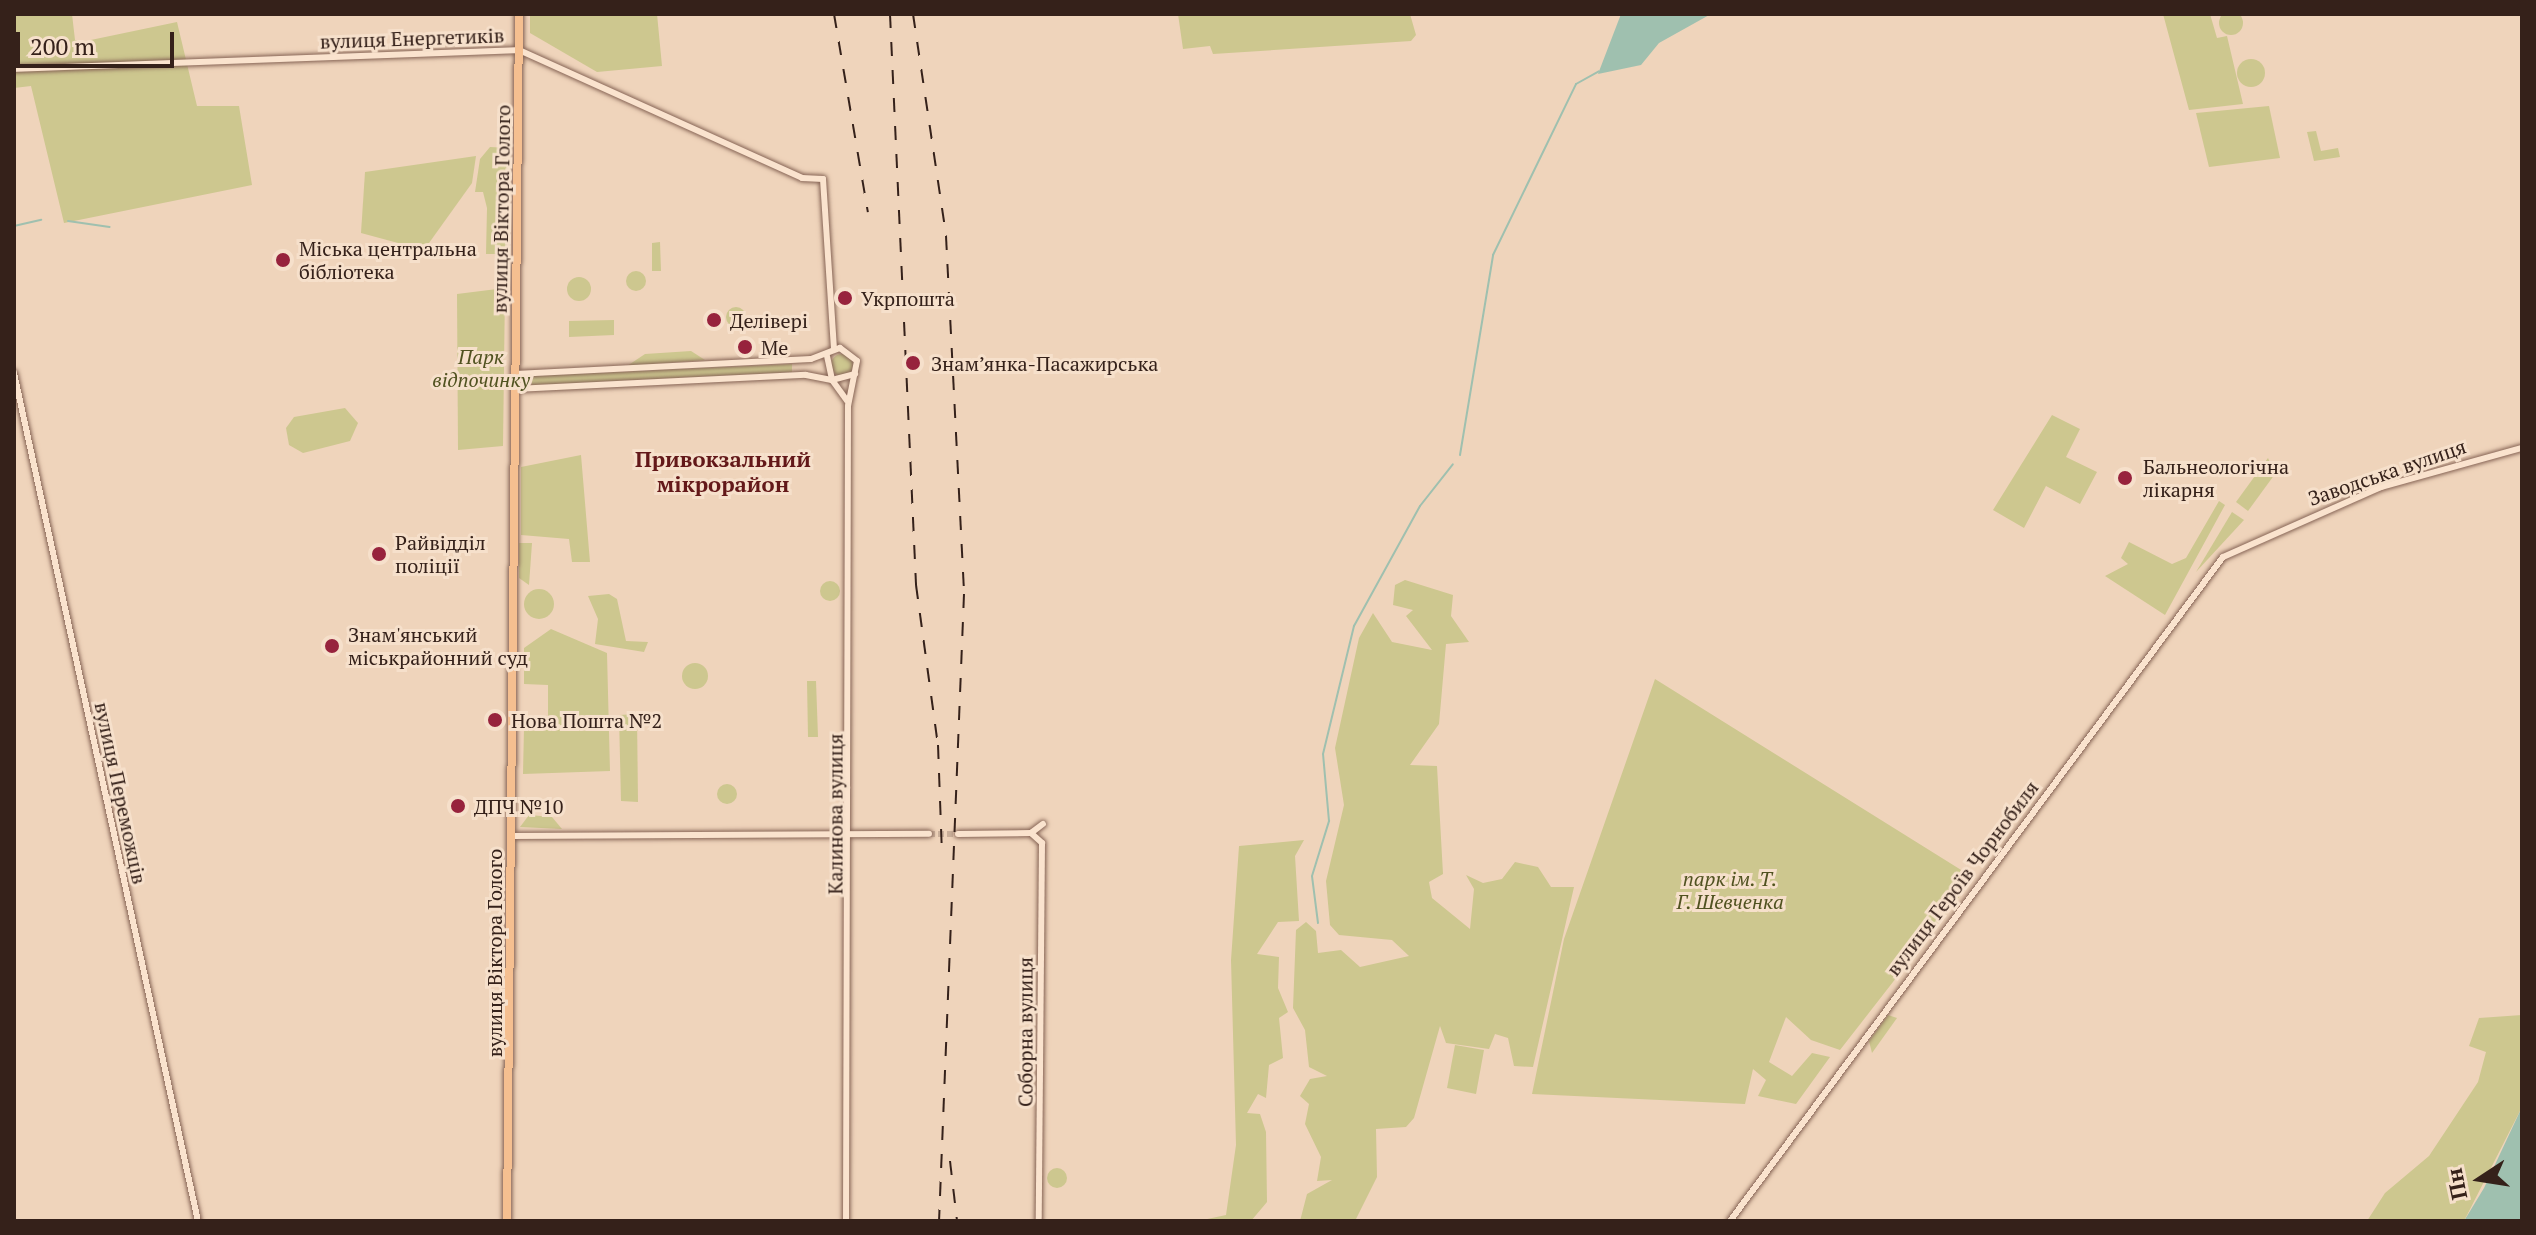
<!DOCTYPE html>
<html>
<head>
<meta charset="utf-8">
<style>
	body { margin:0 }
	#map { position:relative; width:2536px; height:1235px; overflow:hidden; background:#efd4bb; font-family:"PT Serif",serif }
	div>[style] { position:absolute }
	.green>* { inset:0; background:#cdc78f }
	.round { border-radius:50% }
	.water>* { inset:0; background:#9fc0af }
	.stream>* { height:2px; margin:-1px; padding:0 1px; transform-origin:1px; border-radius:1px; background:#9fc0af }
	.tertiary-tunnel>* { height:6px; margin-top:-3px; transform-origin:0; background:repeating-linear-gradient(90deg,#cab09b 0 6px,transparent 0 9px) }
	.roads { filter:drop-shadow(0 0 2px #866455) drop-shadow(0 0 2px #866455) }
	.tertiary>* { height:6px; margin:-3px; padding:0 3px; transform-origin:3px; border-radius:3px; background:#fae3ce }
	.primary>* { height:8px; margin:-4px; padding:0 4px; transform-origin:4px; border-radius:4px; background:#f5bf90 }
	.rail>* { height:2px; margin-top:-1px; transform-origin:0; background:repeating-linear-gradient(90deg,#35211a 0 14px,transparent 0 28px) }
	.dots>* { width:22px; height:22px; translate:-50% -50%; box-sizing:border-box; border:4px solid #f6e0cb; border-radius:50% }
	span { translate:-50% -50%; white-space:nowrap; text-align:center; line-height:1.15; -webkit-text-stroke:6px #f6e0cb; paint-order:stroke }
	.street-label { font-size:20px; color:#35211a }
	.poi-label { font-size:20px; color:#35211a }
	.left { translate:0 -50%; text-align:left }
	.park-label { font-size:20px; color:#505220; font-style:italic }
	.neighbourhood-label { font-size:22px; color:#631819; font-weight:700 }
	.frame { position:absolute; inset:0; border:16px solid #35211a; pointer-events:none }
	.north { position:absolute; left:2440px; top:1139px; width:80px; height:80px; -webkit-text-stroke:6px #f6e0cb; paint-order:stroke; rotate:258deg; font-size:22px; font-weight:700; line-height:32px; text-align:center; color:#35211a }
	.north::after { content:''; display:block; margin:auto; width:28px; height:36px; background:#35211a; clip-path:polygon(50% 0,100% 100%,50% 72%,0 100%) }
	.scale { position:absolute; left:16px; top:32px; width:158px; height:36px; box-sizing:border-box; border:4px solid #35211a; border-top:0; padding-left:10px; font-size:24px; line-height:28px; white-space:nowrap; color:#35211a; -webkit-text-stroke:6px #f6e0cb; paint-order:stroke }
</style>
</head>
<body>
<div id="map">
	<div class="green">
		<div class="round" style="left:2219px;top:11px;width:24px;height:24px"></div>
		<div style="clip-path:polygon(14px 14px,72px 14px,75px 40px,86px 41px,177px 22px,197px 106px,239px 106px,252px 185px,64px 223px,31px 86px,14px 88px)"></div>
		<div style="clip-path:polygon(530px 14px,657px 14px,662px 66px,597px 72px,530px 33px)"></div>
		<div style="clip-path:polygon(1178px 14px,1410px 14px,1416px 35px,1411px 41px,1213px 54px,1210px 46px,1183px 49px)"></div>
		<div style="clip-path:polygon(2163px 14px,2210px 14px,2217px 38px,2227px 36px,2243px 104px,2189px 110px)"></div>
		<div class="round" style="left:2237px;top:59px;width:28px;height:28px"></div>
		<div style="clip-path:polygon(2269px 106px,2280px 158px,2209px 167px,2196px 113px)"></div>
		<div style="clip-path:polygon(2316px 131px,2321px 151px,2338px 148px,2340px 157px,2314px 161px,2307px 132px)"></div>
		<div style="clip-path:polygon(490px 147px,509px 148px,507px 254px,486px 254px,487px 208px,483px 192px,475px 192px,480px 159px)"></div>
		<div style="clip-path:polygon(476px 156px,472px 183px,424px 250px,361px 233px,365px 172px)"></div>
		<div style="clip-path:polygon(660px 242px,661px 271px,652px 271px,652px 243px)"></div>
		<div class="round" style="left:626px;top:271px;width:20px;height:20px"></div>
		<div class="round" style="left:567px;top:277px;width:24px;height:24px"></div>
		<div style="clip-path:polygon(505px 288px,503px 446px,458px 450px,457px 294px)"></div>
		<div class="round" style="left:726px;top:307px;width:20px;height:20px"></div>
		<div style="clip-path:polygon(614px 320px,614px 335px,569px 337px,569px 321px)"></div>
		<div style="clip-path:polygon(691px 351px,705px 360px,627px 366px,645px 354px)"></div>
		<div class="round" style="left:831px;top:354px;width:22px;height:22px"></div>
		<div style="clip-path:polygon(792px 364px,792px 372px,532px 385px,532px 376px)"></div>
		<div style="clip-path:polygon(345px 408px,358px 423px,350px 441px,303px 453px,289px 445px,286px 428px,294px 417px)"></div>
		<div style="clip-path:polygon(2052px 415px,2080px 429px,2066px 457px,2097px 472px,2080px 504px,2046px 486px,2024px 528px,1993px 510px)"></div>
		<div style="clip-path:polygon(581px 455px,590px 562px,572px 562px,569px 539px,521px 535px,521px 467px)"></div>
		<div style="clip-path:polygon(2268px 458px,2275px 474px,2248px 511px,2236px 502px)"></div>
		<div style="clip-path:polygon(2219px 501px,2225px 505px,2165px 615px,2105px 576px,2128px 564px,2121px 558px,2129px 542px,2172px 564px,2186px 558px)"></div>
		<div style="clip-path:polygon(2232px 512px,2244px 520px,2196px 572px)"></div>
		<div style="clip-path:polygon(519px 543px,532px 543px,529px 585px,519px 578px)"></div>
		<div style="clip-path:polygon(1405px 580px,1453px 595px,1451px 616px,1469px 642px,1446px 644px,1439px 724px,1410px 765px,1437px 766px,1443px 874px,1429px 882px,1432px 898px,1470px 929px,1474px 889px,1466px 875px,1483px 883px,1502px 879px,1515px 862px,1538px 867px,1551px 887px,1574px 887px,1533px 1067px,1514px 1066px,1508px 1038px,1495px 1034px,1489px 1049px,1446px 1043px,1440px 1026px,1414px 1118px,1406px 1127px,1376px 1129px,1377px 1177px,1355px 1221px,1300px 1221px,1307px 1194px,1332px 1180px,1317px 1181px,1321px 1157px,1305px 1124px,1309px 1104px,1300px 1096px,1310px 1079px,1327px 1076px,1309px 1067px,1305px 1030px,1293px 1008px,1296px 930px,1306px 922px,1316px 931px,1318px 953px,1341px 950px,1360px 967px,1409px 956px,1392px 940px,1339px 935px,1330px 925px,1326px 881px,1344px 805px,1335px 748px,1359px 638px,1373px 613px,1392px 642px,1432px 650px,1406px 616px,1413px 610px,1393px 605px,1395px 585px)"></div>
		<div class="round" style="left:820px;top:581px;width:20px;height:20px"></div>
		<div class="round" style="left:524px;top:589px;width:30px;height:30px"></div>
		<div style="clip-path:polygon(609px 594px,617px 599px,626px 641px,648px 642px,644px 652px,595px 644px,598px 619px,588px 596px)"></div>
		<div style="clip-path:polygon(551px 629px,607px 653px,610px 771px,523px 774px,524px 727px,548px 726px,548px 685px,524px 684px,524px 648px)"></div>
		<div class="round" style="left:682px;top:663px;width:26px;height:26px"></div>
		<div style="clip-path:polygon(1655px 679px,1974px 878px,1840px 1050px,1811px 1040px,1786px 1017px,1769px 1062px,1792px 1076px,1812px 1053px,1830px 1057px,1796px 1104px,1758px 1096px,1766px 1080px,1753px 1069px,1745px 1104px,1532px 1094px,1564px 939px)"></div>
		<div style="clip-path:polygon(807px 681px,816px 681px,818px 737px,808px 737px)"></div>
		<div style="clip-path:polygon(637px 714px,638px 802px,621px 801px,619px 715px)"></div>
		<div class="round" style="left:717px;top:784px;width:20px;height:20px"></div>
		<div style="clip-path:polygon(529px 815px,552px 817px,562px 829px,520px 827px)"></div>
		<div style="clip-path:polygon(1304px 840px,1295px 856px,1299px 921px,1278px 922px,1257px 954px,1279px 957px,1278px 988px,1288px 1012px,1279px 1018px,1283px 1058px,1269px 1065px,1266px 1098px,1258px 1094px,1247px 1113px,1260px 1114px,1266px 1132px,1267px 1202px,1251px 1221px,1198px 1221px,1226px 1215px,1236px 1145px,1231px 960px,1239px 846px)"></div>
		<div style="clip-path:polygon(1888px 1015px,1897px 1018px,1872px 1053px,1869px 1041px)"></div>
		<div style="clip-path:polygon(2522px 1015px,2522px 1107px,2464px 1221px,2367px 1221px,2385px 1193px,2429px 1156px,2478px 1082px,2486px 1052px,2469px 1046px,2479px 1018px)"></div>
		<div style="clip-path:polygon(1455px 1045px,1484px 1050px,1476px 1094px,1447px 1088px)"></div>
		<div class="round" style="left:1047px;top:1168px;width:20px;height:20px"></div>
	</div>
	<div class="water">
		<div style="clip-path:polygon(1621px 14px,1711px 14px,1659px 43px,1641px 65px,1598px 74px)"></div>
		<div style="clip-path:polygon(2522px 1107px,2522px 1221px,2464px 1221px,2484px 1188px)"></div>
	</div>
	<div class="stream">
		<div style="left:68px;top:221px;width:42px;rotate:8.1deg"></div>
		<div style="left:14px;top:226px;width:28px;rotate:-13deg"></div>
		<div style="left:1460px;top:455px;width:203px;rotate:-80.6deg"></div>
		<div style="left:1493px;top:255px;width:190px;rotate:-64.1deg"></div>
		<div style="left:1576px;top:84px;width:26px;rotate:-29deg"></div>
		<div style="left:1318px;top:923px;width:47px;rotate:-97.3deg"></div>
		<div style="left:1312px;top:876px;width:58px;rotate:-72.8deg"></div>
		<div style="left:1329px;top:821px;width:67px;rotate:-95.1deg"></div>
		<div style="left:1323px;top:754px;width:132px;rotate:-76.4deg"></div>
		<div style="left:1354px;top:626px;width:137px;rotate:-61.2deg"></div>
		<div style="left:1420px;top:506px;width:53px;rotate:-51.8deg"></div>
	</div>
	<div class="tertiary-tunnel">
		<div style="left:929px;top:834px;width:29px"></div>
	</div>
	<div class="roads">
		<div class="tertiary">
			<div style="left:14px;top:69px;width:505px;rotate:-2.15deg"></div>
			<div style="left:519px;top:50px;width:311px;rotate:24.3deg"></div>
			<div style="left:802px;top:178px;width:21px;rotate:3deg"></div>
			<div style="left:823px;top:179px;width:170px;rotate:86.3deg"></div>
			<div style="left:827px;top:356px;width:25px;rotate:78deg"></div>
			<div style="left:832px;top:380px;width:24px;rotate:-15deg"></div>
			<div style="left:14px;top:373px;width:868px;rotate:77.76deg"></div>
			<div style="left:515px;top:374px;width:296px;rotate:-2.9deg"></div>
			<div style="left:811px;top:359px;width:31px;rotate:-21deg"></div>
			<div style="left:840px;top:348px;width:21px;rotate:37deg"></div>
			<div style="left:857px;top:361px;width:46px;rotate:101.3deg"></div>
			<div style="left:848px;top:406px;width:815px;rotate:90.14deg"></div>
			<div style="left:515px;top:389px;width:291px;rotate:-2.8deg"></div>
			<div style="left:806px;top:375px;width:26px;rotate:11deg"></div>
			<div style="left:832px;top:380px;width:26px;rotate:54deg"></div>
			<div style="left:1031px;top:833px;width:15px;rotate:-37deg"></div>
			<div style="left:958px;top:834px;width:73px;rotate:-0.8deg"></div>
			<div style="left:1031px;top:833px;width:15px;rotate:42deg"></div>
			<div style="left:1042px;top:843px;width:378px;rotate:90.5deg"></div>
			<div style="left:511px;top:836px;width:418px;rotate:-0.3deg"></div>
			<div style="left:1730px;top:1221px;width:827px;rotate:-53.41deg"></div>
			<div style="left:2223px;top:557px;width:173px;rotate:-23.9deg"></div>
			<div style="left:2381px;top:487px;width:146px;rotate:-15.5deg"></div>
		</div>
		<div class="primary">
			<div style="left:507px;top:1221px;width:1207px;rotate:-89.43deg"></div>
		</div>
	</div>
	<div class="rail">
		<div style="left:834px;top:14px;width:201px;rotate:80.3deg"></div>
		<div style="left:890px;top:14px;width:572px;rotate:87.39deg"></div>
		<div style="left:916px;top:585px;width:162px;rotate:82.2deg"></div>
		<div style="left:938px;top:745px;width:110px;rotate:87.9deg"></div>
		<div style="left:913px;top:14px;width:224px;rotate:81.5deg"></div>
		<div style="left:946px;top:236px;width:358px;rotate:87.1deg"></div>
		<div style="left:964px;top:594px;width:627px;rotate:92.28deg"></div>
		<div style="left:950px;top:1161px;width:60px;rotate:83.3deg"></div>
	</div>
	<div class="dots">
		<div style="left:283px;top:260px;background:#97233d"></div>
		<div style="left:845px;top:298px;background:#97233d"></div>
		<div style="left:714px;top:320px;background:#97233d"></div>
		<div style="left:745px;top:347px;background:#97233d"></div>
		<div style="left:913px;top:363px;background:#97233d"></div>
		<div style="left:2125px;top:478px;background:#97233d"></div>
		<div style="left:379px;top:554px;background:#97233d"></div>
		<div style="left:332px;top:646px;background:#97233d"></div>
		<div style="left:495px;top:720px;background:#97233d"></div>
		<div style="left:458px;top:806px;background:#97233d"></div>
	</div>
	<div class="street-label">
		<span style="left:412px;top:38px;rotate:-2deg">вулиця Енергетиків</span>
		<span style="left:501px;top:209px;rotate:-89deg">вулиця Віктора Голого</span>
		<span style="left:2387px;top:472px;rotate:-19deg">Заводська вулиця</span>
		<span style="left:121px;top:793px;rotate:78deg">вулиця Переможців</span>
		<span style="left:835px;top:814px;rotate:-90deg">Калинова вулиця</span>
		<span style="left:1962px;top:878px;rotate:-53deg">вулиця Героїв Чорнобиля</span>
		<span style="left:494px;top:953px;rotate:-90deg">вулиця Віктора Голого</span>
		<span style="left:1025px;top:1032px;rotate:-90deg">Соборна вулиця</span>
	</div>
	<div class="poi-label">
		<span class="left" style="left:299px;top:260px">Міська центральна<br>бібліотека</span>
		<span class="left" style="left:861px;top:298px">Укрпошта</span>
		<span class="left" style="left:730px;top:320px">Делівері</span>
		<span class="left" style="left:761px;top:347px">Me</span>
		<span class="left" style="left:931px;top:363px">Знам’янка-Пасажирська</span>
		<span class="left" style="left:2143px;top:478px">Бальнеологічна<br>лікарня</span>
		<span class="left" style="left:395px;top:554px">Райвідділ<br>поліції</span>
		<span class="left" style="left:348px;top:646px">Знам'янський<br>міськрайонний суд</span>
		<span class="left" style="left:511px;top:720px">Нова Пошта №2</span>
		<span class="left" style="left:474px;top:806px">ДПЧ №10</span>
	</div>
	<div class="park-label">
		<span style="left:481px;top:368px">Парк<br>відпочинку</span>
		<span style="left:1730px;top:890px">парк ім. Т.<br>Г. Шевченка</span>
	</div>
	<div class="neighbourhood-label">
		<span style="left:723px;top:471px">Привокзальний<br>мікрорайон</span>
	</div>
	<div class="frame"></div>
	<div class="north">Пн</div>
	<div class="scale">200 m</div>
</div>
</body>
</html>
